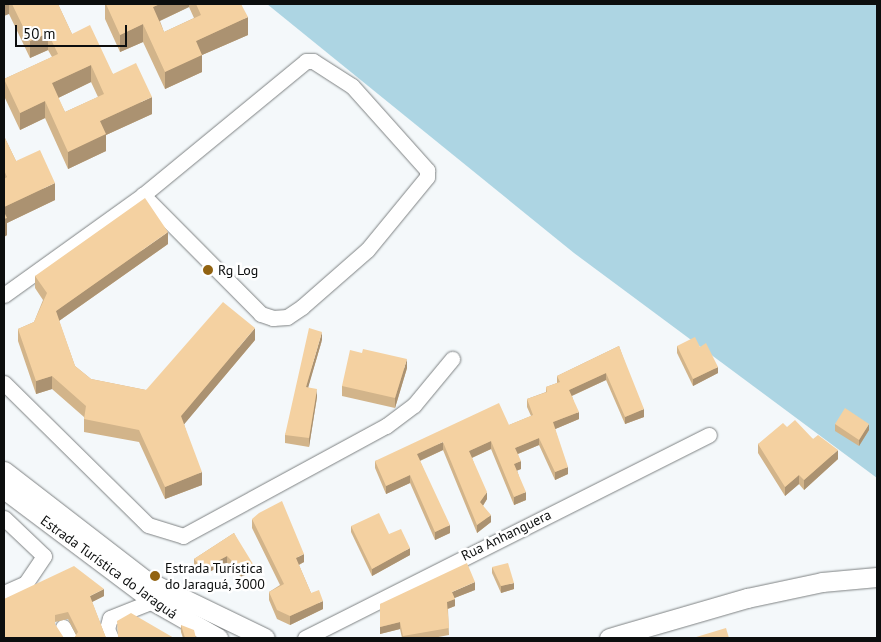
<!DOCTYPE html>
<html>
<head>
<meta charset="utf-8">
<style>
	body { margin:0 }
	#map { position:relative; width:881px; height:642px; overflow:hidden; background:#f4f8fa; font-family:"PT Sans",sans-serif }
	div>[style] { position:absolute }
	.green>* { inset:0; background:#add5e3 }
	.roads { filter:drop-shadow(0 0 1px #7e8283) drop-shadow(0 0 1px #7e8283) }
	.minor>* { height:15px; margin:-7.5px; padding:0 7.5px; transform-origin:7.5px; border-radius:7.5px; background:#fff }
	.major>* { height:19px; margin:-9.5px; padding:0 9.5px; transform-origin:9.5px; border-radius:9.5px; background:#fff }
	.wall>* { inset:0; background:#d2b48a }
	.shaded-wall>* { inset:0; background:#ab9271 }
	.building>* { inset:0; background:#f4d1a1 }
	.dots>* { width:14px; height:14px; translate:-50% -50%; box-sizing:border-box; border:2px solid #fff; border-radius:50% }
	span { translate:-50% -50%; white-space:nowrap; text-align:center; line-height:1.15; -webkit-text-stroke:5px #fff; paint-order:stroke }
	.poi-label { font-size:14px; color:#0c0e0e }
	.left { translate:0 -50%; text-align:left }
	.street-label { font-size:14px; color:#0c0e0e }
	.frame { position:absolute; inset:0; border:5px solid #0c0e0e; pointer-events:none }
	.scale { position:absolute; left:15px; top:25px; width:112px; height:22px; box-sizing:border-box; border:2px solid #0c0e0e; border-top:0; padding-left:6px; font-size:15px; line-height:18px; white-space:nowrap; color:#0c0e0e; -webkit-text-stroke:4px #fff; paint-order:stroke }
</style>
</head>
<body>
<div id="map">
	<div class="green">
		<div style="clip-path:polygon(267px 4px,877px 4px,877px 478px,574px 253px)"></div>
	</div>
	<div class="roads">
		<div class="minor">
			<div style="left:4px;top:295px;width:171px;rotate:-35.7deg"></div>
			<div style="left:143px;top:195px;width:211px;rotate:-39.4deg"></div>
			<div style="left:306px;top:61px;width:7px"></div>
			<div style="left:313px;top:61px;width:46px;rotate:32.7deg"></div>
			<div style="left:352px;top:86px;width:113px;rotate:48.2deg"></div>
			<div style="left:427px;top:170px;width:7px;rotate:90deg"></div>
			<div style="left:427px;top:177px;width:94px;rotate:129.4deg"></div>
			<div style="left:367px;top:250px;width:86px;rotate:138.8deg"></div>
			<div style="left:302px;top:307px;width:18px;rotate:146deg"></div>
			<div style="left:287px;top:317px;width:14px;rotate:176deg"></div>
			<div style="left:273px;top:318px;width:13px;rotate:-162deg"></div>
			<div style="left:261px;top:314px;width:168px;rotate:-134.8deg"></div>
			<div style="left:4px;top:383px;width:202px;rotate:44.6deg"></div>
			<div style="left:148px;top:525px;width:37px;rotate:17deg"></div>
			<div style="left:183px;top:536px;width:231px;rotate:-28.5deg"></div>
			<div style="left:386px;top:426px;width:35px;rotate:-37deg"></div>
			<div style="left:414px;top:405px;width:60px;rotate:-50.4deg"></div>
			<div style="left:4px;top:518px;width:55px;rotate:43.5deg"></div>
			<div style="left:44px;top:556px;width:32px;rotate:124deg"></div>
			<div style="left:26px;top:583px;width:24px;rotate:156deg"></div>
			<div style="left:63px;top:627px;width:13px;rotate:61deg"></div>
			<div style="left:111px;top:638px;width:10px;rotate:-114deg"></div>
			<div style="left:107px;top:629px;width:11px;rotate:-75deg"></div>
			<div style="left:110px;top:618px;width:46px;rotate:-21.6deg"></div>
			<div style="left:305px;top:638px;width:452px;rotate:-26.7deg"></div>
		</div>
		<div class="major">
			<div style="left:4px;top:471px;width:178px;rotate:37.7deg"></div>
			<div style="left:145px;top:580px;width:133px;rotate:25.8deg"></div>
			<div style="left:4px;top:489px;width:186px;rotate:36.9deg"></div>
			<div style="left:153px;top:601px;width:75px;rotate:29.6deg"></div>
			<div style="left:609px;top:638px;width:144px;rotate:-16.2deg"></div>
			<div style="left:747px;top:598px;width:77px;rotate:-12deg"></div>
			<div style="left:822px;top:582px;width:55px;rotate:-5.2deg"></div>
		</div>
	</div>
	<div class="wall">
		<div style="clip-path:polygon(evenodd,4px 4px,58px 4px,72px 34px,113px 74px,152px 114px,106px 135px,106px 151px,68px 169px,45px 118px,20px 130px,4px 96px,4px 79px,52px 57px,48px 50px,30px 58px,9px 14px,4px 4px,91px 82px,98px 97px,65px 112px,58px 98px,91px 82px)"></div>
		<div style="clip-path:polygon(evenodd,105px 4px,241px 4px,248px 35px,202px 55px,202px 72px,165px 89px,143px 42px,120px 52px,105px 19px,105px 4px,189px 7px,194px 18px,164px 32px,160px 21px,189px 7px)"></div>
		<div style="clip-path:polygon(4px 136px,16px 161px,55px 200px,7px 223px,7px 235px,4px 237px)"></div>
		<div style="clip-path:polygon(168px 244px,59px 321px,75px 366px,91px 379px,146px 390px,255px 340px,184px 424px,202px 485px,165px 499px,139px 442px,84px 432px,84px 417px,52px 389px,36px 394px,18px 341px,18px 329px,34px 322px,43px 300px,35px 288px,35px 276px)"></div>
		<div style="clip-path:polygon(322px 340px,308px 387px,317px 397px,309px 447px,285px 443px,285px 435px)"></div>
		<div style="clip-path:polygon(619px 346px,644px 417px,625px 424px,606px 380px,572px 396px,579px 419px,555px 429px,568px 474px,555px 480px,539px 445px,518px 454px,521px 469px,517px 470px,526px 500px,514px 505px,491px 449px,472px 458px,487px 499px,483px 506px,491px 522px,477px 533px,443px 450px,420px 461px,450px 533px,435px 540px,410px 483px,386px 494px,375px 468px,375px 461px,509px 425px,531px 416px,527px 407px,527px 399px,546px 392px,546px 387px,557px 383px,557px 376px)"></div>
		<div style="clip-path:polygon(677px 346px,700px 347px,718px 373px,693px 386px,677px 353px)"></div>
		<div style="clip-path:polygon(407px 368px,395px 408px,342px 396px,342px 386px)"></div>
		<div style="clip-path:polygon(835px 424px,869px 430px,859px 446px,835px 431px)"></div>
		<div style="clip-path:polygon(787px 427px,813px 439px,838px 459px,804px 490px,799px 484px,785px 496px,758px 453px,758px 444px)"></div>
		<div style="clip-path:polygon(252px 519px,304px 562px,299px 565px,311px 593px,323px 609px,290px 625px,277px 619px,269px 600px,269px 592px,280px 585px,252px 528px)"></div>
		<div style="clip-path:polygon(351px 526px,389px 534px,410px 555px,372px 576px,351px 532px)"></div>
		<div style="clip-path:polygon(234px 533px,253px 571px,241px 577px,227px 563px,203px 575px,194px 565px,194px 559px)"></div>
		<div style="clip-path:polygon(492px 567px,514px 589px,501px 593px,492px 573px)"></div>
		<div style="clip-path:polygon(475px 590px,454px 598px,455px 606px,448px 609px,449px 635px,433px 638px,402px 638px,400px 629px,380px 634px,380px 604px)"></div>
		<div style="clip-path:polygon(104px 596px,92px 602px,106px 638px,76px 635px,68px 619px,55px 622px,55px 625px,4px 599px)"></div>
		<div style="clip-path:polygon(181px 625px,196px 638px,183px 638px,181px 632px)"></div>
	</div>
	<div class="shaded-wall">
		<div style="clip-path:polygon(4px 4px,9px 4px,9px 14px,4px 16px)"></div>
		<div style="clip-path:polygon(160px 4px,189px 4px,189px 7px,153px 24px,153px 7px)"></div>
		<div style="clip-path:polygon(248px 17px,248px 35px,202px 55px,202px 72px,165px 89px,165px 72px,196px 41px)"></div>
		<div style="clip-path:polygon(143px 24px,143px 42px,120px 52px,120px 35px)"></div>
		<div style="clip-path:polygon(48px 33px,48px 50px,30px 58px,30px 41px)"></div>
		<div style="clip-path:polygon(91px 65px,91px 82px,52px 101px,52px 83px)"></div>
		<div style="clip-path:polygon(152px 97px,152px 114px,106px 135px,106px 151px,68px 169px,68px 152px,100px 121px)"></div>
		<div style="clip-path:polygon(45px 101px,45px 118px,20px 130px,20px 113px)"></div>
		<div style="clip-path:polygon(55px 183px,55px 200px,7px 223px,7px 235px,4px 237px,4px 207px)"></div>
		<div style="clip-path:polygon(168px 232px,168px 244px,56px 323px,56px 311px)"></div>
		<div style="clip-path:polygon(255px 328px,255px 340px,181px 428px,181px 416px)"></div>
		<div style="clip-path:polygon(322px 332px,322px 340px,306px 395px,306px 387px)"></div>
		<div style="clip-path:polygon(407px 359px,407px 368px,395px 408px,395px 398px)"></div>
		<div style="clip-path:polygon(718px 367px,718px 373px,693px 386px,693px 379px)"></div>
		<div style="clip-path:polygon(606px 373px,606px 380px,569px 397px,569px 390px)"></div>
		<div style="clip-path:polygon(52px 376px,52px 389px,36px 394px,36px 381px)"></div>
		<div style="clip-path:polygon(317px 389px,317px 397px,309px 447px,309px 438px)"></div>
		<div style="clip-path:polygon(644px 409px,644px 417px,625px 424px,625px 417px)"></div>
		<div style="clip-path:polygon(579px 412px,579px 419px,553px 430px,553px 422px)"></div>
		<div style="clip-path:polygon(869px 424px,869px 430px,859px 446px,859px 440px)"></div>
		<div style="clip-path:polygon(539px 438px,539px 445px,515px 455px,515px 448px)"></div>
		<div style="clip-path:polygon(491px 441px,491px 449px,469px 459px,469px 451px)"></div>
		<div style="clip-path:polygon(443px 442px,443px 450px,417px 462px,417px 454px)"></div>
		<div style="clip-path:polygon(838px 450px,838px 459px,804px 490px,804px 480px)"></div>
		<div style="clip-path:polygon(521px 461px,521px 469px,514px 472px,514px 464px)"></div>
		<div style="clip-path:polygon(568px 467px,568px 474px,555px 480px,555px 472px)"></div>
		<div style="clip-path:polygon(202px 472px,202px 485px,165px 499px,165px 487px)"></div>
		<div style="clip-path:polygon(410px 475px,410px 483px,386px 494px,386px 486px)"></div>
		<div style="clip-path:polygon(799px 475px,799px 484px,785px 496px,785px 487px)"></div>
		<div style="clip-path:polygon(487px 492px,487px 499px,480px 510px,480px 502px)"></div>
		<div style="clip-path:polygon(526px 492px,526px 500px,514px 505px,514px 497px)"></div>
		<div style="clip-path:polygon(491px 515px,491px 522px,477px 533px,477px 525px)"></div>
		<div style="clip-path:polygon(450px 525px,450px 533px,435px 540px,435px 532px)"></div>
		<div style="clip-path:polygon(410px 548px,410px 555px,372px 576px,372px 569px)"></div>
		<div style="clip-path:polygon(304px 554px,304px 562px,296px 566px,296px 558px)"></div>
		<div style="clip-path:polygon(227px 556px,227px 563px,203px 575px,203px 569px)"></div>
		<div style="clip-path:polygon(253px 564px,253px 571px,241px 577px,241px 570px)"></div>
		<div style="clip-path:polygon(475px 582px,475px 590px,452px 599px,452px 592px)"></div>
		<div style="clip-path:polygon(514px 583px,514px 589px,501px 593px,501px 586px)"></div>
		<div style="clip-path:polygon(104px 589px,104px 596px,90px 603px,90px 596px)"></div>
		<div style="clip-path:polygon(455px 599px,455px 606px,447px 609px,447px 602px)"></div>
		<div style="clip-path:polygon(323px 601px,323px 609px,290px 625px,290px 616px)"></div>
		<div style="clip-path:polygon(400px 622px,400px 629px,380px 634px,380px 627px)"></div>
	</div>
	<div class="building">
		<div style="clip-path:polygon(evenodd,12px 4px,58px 4px,72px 34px,90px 25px,113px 74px,136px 63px,152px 97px,100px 121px,106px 134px,68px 152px,45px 101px,20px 113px,4px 79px,58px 54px,48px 33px,30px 41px,12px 4px,91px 65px,104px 94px,65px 112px,52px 83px,91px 65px)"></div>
		<div style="clip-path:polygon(106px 4px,160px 4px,153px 7px,164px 32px,201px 15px,196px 4px,241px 4px,248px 17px,196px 41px,202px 55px,165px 72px,143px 24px,120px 35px)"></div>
		<div style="clip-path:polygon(4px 136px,16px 161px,40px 150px,55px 183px,4px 207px,4px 179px,7px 177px,4px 170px)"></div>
		<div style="clip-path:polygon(145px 198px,168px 232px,56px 311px,75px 366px,91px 379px,146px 390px,223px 302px,255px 328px,181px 416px,202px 472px,165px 487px,139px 430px,84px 419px,86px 406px,52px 376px,36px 381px,18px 329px,34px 322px,47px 293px,35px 276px)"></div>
		<div style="clip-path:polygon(4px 212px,7px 218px,4px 219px)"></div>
		<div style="clip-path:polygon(309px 328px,322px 332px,306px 387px,317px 389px,309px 438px,285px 435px)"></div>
		<div style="clip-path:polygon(695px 337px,700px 347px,706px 343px,718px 367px,693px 379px,677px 346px)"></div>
		<div style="clip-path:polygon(619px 346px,644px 409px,625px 417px,606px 373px,569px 390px,579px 412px,553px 422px,568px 467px,555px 472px,539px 438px,515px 448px,521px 461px,514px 464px,526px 492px,514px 497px,491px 441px,469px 451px,487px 492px,480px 502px,491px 515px,477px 525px,443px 442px,417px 454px,450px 525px,435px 532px,410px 475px,386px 486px,375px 461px,499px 403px,509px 425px,533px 415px,527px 399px,547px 392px,546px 387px,560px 382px,557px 376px)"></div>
		<div style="clip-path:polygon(363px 349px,407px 359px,395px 398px,342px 386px,350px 350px,362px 353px)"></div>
		<div style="clip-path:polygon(845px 408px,869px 424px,859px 440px,835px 424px)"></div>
		<div style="clip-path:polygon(795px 420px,813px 439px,818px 435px,838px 450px,804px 480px,799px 475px,785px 487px,758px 444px,783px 423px,787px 427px)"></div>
		<div style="clip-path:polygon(282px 501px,304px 554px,296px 558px,311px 593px,319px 590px,323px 601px,290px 616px,277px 610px,269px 592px,284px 584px,252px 519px,259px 513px)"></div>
		<div style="clip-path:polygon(379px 513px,389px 534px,401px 529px,410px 548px,372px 569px,351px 526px)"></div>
		<div style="clip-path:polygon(234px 533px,253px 564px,241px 570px,227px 556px,203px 569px,194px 559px)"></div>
		<div style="clip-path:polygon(467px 563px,475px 582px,452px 592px,455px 599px,447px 602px,449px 628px,403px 636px,400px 622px,380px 627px,380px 604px)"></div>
		<div style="clip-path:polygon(508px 563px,514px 583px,501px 586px,492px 567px)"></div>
		<div style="clip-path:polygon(74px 566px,104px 589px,90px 596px,106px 638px,74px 638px,78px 632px,68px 612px,55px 615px,55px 624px,64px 638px,4px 638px,4px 599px)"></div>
		<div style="clip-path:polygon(131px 613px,174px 638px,109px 638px,118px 637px,117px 621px)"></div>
		<div style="clip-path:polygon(181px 625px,194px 630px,196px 638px,185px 638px)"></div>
		<div style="clip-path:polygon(726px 628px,729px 638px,693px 638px)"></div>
	</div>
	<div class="dots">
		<div style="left:208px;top:270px;background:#926311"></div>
		<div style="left:155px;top:576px;background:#926311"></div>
	</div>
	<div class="poi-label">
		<span class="left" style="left:218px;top:270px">Rg Log</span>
		<span class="left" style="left:165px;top:576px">Estrada Turística<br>do Jaraguá, 3000</span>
	</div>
	<div class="street-label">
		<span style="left:506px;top:535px;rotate:-26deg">Rua Anhanguera</span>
		<span style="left:109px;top:567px;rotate:36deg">Estrada Turística do Jaraguá</span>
	</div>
	<div class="frame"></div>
	<div class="scale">50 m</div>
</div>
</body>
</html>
